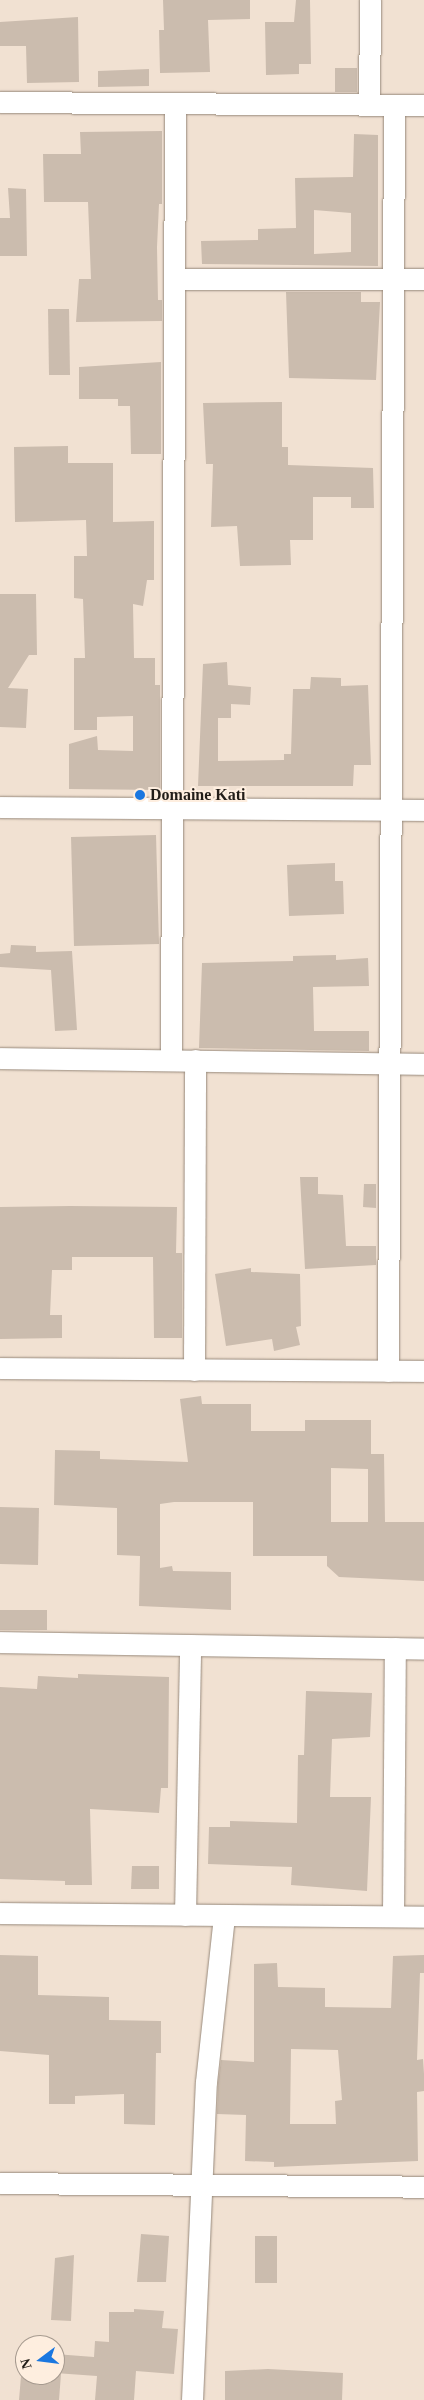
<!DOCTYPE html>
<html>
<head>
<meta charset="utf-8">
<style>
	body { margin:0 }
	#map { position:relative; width:424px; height:2400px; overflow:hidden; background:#f1e1d2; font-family:Georgia,serif }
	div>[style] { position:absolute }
	.building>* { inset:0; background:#cbbcae }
	.roads { filter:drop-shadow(0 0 1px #97897b) drop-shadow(0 0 1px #97897b) }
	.street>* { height:21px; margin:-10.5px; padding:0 10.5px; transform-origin:10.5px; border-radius:10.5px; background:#fff }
	.dots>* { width:14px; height:14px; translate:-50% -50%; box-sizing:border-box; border:2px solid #feeedf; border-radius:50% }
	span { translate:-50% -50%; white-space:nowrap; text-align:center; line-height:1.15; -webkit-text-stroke:4px #feeedf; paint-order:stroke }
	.poi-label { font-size:16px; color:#221d18; font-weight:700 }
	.left { translate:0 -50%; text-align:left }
	.north { position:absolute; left:15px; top:2335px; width:50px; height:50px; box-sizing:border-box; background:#feeedf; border:1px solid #a69a8f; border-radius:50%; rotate:255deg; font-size:14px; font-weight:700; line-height:20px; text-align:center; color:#221d18 }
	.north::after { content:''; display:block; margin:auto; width:18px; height:22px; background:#1a77e0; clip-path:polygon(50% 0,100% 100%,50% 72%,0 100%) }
</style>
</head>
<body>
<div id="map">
	<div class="building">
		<div style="clip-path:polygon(163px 0,250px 0,250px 19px,208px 20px,210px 72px,160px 73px,159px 30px,164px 30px)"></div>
		<div style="clip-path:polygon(296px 0,310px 0,311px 64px,299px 64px,299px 74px,266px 75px,265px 22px,294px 22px)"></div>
		<div style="clip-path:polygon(78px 17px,79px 82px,27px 83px,26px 46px,0 46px,0 22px)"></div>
		<div style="clip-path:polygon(335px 68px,357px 68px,357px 92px,335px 92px)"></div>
		<div style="clip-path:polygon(149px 69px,149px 86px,98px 87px,98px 71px)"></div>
		<div style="clip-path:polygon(162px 131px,162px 204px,159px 204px,157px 247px,158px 300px,162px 300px,162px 321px,76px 322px,79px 279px,91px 279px,88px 202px,44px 202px,43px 154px,81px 154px,80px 132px)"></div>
		<div style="clip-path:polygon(evenodd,354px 134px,378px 135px,378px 266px,202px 264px,201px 241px,258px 240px,258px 229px,296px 228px,295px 178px,353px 177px,354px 134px,314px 210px,351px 213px,351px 252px,314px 254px,314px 210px)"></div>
		<div style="clip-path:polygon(8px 188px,26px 189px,27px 256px,0 256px,0 218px,10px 218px)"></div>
		<div style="clip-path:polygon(286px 292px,361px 292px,361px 302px,380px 302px,376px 380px,289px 378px)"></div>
		<div style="clip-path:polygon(48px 309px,69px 309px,70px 375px,49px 375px)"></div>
		<div style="clip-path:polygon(161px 362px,161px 454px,131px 454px,130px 406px,118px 406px,118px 399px,79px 399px,79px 367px)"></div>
		<div style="clip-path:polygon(282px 402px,282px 447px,288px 447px,288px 465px,373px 468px,374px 508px,351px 508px,351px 497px,313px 497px,313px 540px,290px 540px,291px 565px,240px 566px,237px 526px,211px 527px,213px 464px,206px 464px,203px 403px)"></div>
		<div style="clip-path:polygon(68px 446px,68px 463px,113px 463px,113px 522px,154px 521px,154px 580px,147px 580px,143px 606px,133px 604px,134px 658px,155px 658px,155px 685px,160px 685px,160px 790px,69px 789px,69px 744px,97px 736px,98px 750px,133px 751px,133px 716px,97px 717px,97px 730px,74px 730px,74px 658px,85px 658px,83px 599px,74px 598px,74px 556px,87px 556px,86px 520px,15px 522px,14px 447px)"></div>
		<div style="clip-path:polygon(0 594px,36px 594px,37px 655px,29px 655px,8px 688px,28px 689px,26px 728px,0 727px)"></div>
		<div style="clip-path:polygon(227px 662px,228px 685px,251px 687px,250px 705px,231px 704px,231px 718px,218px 718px,218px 761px,284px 760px,284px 754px,291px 754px,293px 689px,310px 689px,311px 677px,341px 678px,341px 686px,368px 685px,371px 765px,354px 765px,353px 786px,198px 786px,203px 664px)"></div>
		<div style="clip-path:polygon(156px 835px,159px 944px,74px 946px,71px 837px)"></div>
		<div style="clip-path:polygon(335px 863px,335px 881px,343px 881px,344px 914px,289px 916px,287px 865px)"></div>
		<div style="clip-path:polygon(11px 945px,36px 946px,36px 952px,72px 951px,77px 1030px,55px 1031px,51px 970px,0 967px,0 954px,10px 953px)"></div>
		<div style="clip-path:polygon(336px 955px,336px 960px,368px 958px,369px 986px,313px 987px,314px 1031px,369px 1031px,369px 1051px,199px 1048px,202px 963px,293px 961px,293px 956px)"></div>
		<div style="clip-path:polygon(300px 1177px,318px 1177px,318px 1194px,343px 1195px,346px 1246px,376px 1246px,376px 1265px,305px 1269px)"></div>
		<div style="clip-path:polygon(364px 1184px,376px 1184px,376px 1208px,363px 1207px)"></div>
		<div style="clip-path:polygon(70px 1206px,177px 1207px,176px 1253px,182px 1253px,182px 1338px,154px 1338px,153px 1257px,72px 1257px,72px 1270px,52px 1270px,50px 1315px,62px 1315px,62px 1338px,0 1339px,0 1207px)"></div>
		<div style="clip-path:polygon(251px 1268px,251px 1272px,300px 1274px,301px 1326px,296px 1327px,300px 1345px,274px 1351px,272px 1339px,226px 1346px,215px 1274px)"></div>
		<div style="clip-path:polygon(evenodd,201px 1396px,202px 1404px,251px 1404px,251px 1431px,305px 1431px,305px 1420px,371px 1420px,371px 1454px,384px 1454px,385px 1522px,424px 1522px,424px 1581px,339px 1577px,327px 1566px,327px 1556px,253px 1556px,253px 1502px,174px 1502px,160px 1504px,160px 1568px,172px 1566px,173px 1571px,231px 1572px,231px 1610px,139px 1606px,140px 1556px,117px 1555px,117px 1508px,54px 1505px,55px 1450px,100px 1451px,100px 1459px,188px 1462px,180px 1399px,201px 1396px,331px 1468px,368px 1469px,368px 1522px,331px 1522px,331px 1468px)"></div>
		<div style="clip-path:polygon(0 1507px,39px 1508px,38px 1565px,0 1564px)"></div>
		<div style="clip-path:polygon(0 1610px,47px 1610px,47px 1630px,0 1630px)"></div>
		<div style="clip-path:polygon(78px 1674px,169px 1677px,168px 1788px,161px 1788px,159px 1813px,90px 1809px,92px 1885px,65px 1885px,65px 1881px,0 1879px,0 1687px,37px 1689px,38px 1676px,78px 1678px)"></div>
		<div style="clip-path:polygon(306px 1691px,372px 1693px,370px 1737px,332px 1739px,330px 1797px,371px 1797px,367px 1891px,291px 1885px,292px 1867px,208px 1864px,209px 1827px,230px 1827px,230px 1821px,297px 1823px,298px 1755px,304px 1755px)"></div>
		<div style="clip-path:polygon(132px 1866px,159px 1866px,159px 1889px,131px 1889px)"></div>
		<div style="clip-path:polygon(0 1955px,38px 1956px,38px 1995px,109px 1997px,109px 2020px,161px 2021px,161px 2053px,156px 2053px,155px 2125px,124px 2124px,124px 2094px,75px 2096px,75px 2104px,49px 2104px,49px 2055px,0 2051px)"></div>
		<div style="clip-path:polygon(evenodd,424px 1955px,424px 1973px,420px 1973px,417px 2060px,423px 2059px,424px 2074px,424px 2091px,417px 2092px,418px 2161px,274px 2167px,274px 2162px,245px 2161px,246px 2115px,217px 2114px,218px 2083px,221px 2060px,254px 2062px,254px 1964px,277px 1963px,278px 1987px,325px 1988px,325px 2007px,391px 2008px,393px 1956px,424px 1955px,291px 2049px,338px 2050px,342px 2100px,335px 2101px,336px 2124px,290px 2124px,291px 2049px)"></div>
		<div style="clip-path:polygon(141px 2234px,169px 2236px,166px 2282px,137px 2282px)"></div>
		<div style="clip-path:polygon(255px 2236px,277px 2236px,277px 2283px,255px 2283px)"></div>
		<div style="clip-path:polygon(74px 2255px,71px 2321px,51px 2320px,55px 2258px)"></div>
		<div style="clip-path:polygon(134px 2309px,164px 2311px,162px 2328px,178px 2329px,174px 2374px,136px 2371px,134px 2400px,95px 2400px,97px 2376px,55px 2373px,55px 2354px,94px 2357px,95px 2341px,109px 2342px,109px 2312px,134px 2312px)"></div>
		<div style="clip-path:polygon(23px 2352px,25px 2375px,61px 2374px,59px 2400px,19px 2400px)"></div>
		<div style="clip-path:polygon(268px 2369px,343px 2373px,342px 2400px,225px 2400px,225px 2371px)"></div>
	</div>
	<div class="roads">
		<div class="street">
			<div style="left:0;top:102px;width:424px;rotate:0.4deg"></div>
			<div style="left:369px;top:104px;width:104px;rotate:-89.4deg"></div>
			<div style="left:174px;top:279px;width:250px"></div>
			<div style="left:0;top:807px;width:424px;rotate:0.4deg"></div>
			<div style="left:0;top:1058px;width:424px;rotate:0.8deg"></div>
			<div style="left:171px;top:1059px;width:956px;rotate:-89.76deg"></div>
			<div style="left:0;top:1368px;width:424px;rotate:0.4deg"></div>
			<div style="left:194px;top:1370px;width:310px;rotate:-89.8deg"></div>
			<div style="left:388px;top:1371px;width:1266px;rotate:-89.73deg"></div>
			<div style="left:0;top:1642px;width:424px;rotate:0.9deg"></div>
			<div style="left:0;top:1913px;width:424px;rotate:0.5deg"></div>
			<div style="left:185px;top:1915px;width:270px;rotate:-88.9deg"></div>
			<div style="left:393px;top:1916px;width:268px;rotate:-89.6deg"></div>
			<div style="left:0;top:2183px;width:424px;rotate:0.5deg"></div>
			<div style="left:192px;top:2400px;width:318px;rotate:-87.5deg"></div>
			<div style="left:206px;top:2082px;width:168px;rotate:-83.8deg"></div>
		</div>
	</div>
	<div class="dots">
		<div style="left:140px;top:795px;background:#1a77e0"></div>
	</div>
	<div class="poi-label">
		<span class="left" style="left:150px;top:795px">Domaine Kati</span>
	</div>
	<div class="north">N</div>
</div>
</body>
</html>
